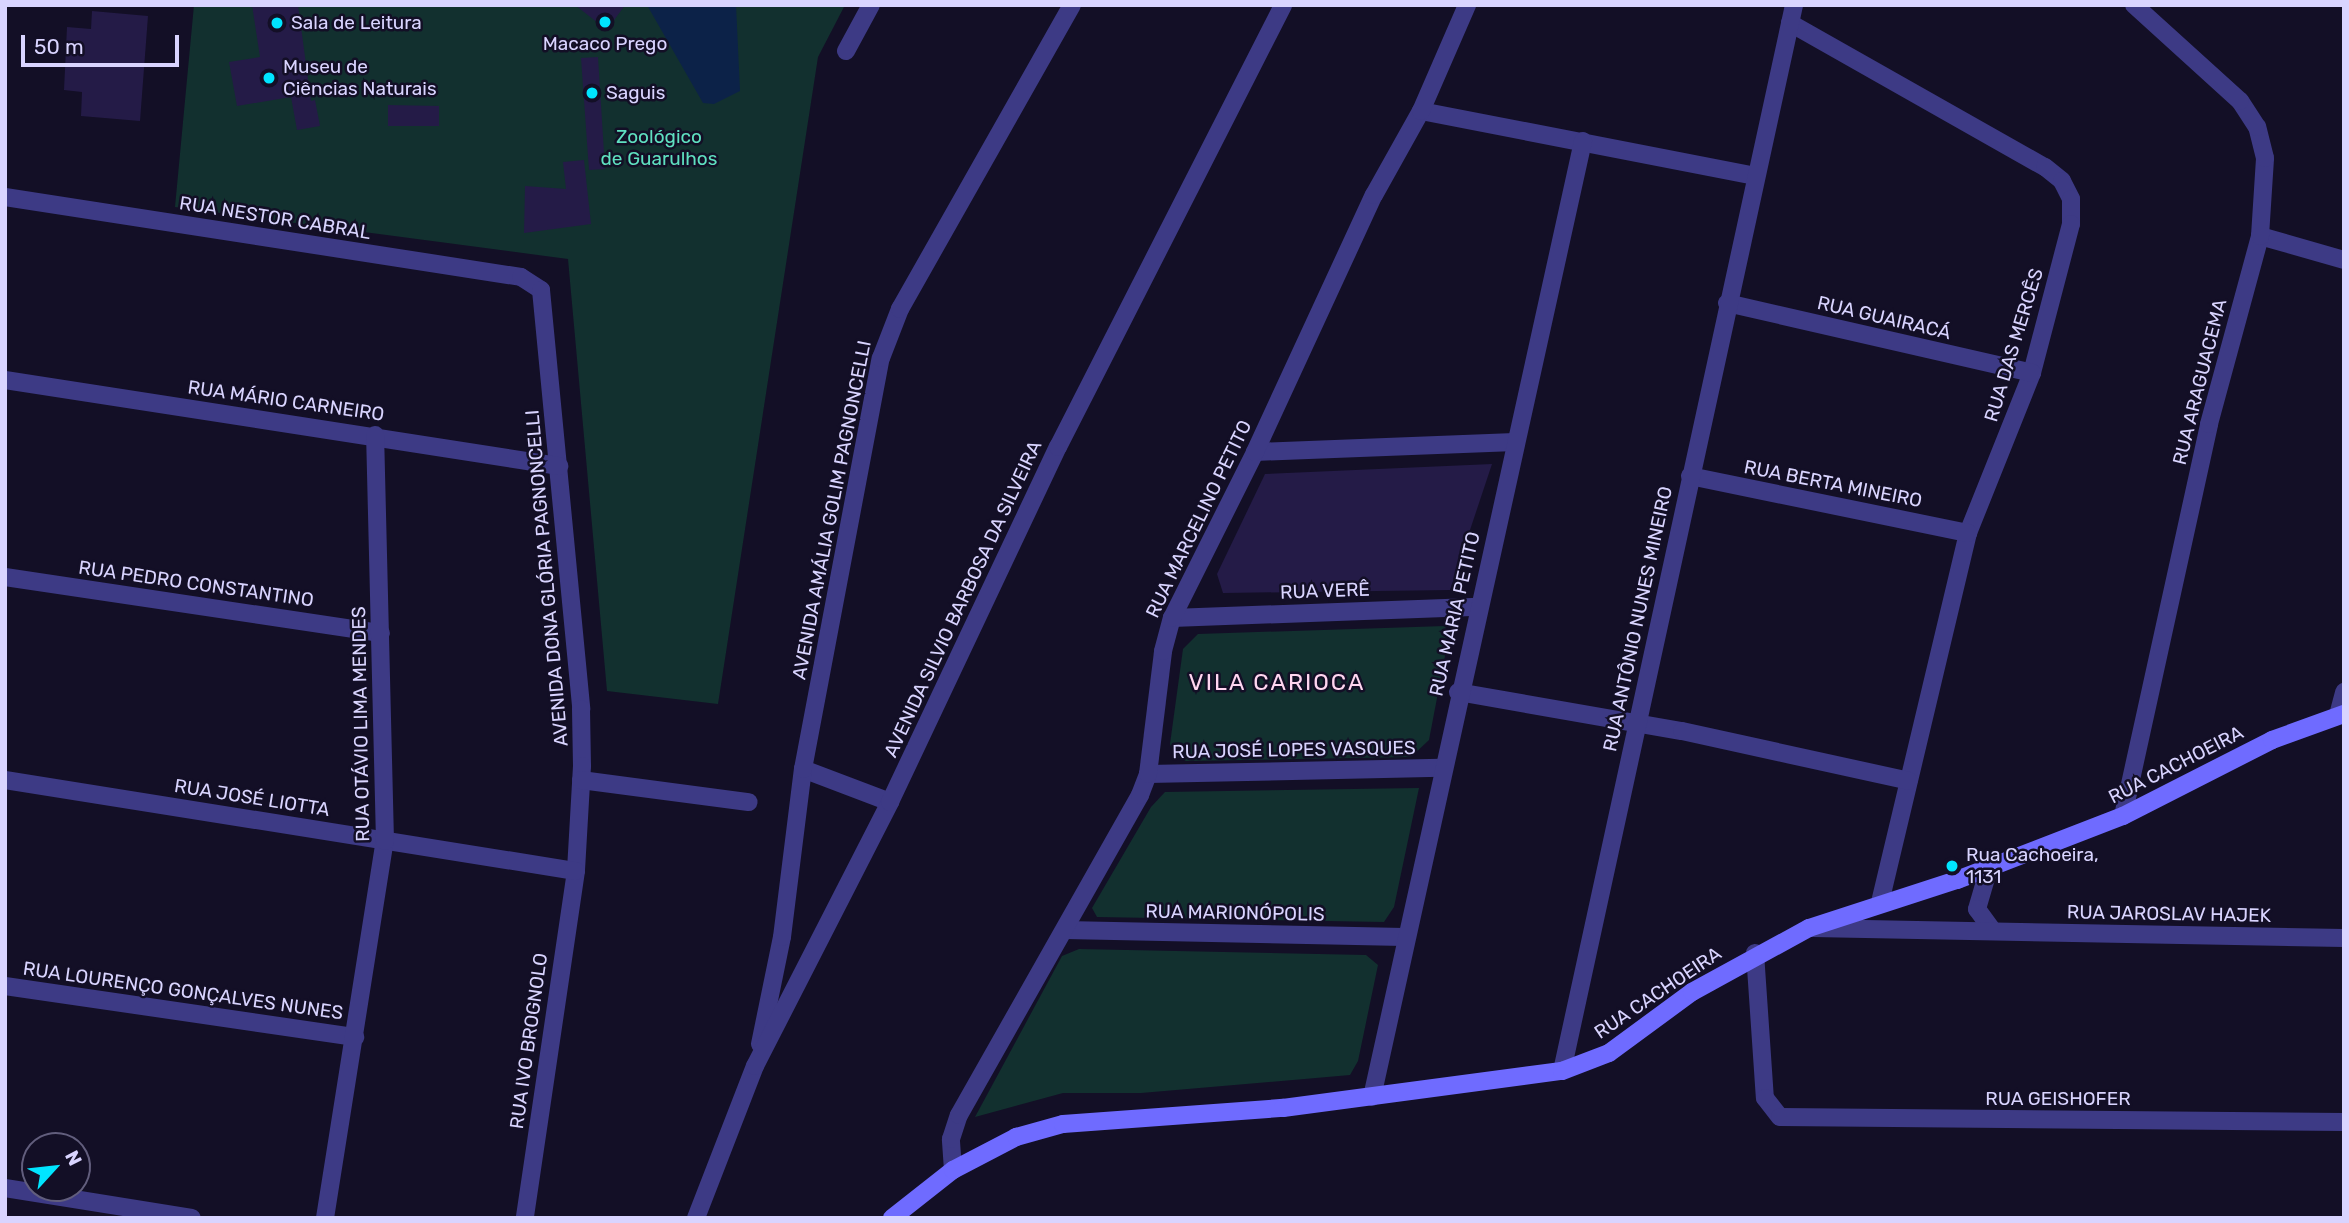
<!DOCTYPE html>
<html>
<head>
<meta charset="utf-8">
<style>
	body { margin:0 }
	#map { position:relative; width:2349px; height:1223px; overflow:hidden; background:#130f26; font-family:Rubik,sans-serif }
	div>[style] { position:absolute }
	.green>* { inset:0; background:#12302f }
	.water>* { inset:0; background:#0c2248 }
	.building>* { inset:0; background:#241b47 }
	.minor>* { height:18px; margin:-9px; padding:0 9px; transform-origin:9px; border-radius:9px; background:#3d3a85 }
	.tertiary>* { height:18px; margin:-9px; padding:0 9px; transform-origin:9px; border-radius:9px; background:#3d3a85 }
	.secondary>* { height:18px; margin:-9px; padding:0 9px; transform-origin:9px; border-radius:9px; background:#6f6bff }
	.dots>* { width:19px; height:19px; translate:-50% -50%; box-sizing:border-box; border:4px solid #130f26; border-radius:50% }
	span { translate:-50% -50%; white-space:nowrap; text-align:center; line-height:1.15; -webkit-text-stroke:5px #130f26; paint-order:stroke }
	.poi-label { font-size:19px; color:#d9d4ff }
	.left { translate:0 -50%; text-align:left }
	.park-label { font-size:19px; color:#5fe0c0 }
	.street-label { font-size:19px; color:#d9d4ff }
	.quarter-label { font-size:23px; color:#ffd6f0; letter-spacing:2px }
	.frame { position:absolute; inset:0; border:7px solid #d9d4ff; pointer-events:none }
	.north { position:absolute; left:21px; top:1132px; width:70px; height:70px; box-sizing:border-box; background:#130f26; border:2px solid #625e7d; border-radius:50%; rotate:63deg; font-size:19px; font-weight:700; line-height:28px; text-align:center; color:#d9d4ff }
	.north::after { content:''; display:block; margin:auto; width:24px; height:32px; background:#00e5ff; clip-path:polygon(50% 0,100% 100%,50% 72%,0 100%) }
	.scale { position:absolute; left:21px; top:35px; width:158px; height:32px; box-sizing:border-box; border:4px solid #d9d4ff; border-top:0; padding-left:9px; font-size:21px; line-height:24px; white-space:nowrap; color:#d9d4ff; -webkit-text-stroke:5px #130f26; paint-order:stroke }
</style>
</head>
<body>
<div id="map">
	<div class="green">
		<div style="clip-path:polygon(194px 5px,845px 5px,818px 57px,718px 704px,607px 691px,568px 259px,175px 207px)"></div>
		<div style="clip-path:polygon(1445px 626px,1449px 635px,1429px 740px,1411px 757px,1186px 761px,1175px 756px,1170px 744px,1183px 649px,1198px 634px)"></div>
		<div style="clip-path:polygon(1419px 788px,1394px 907px,1384px 922px,1097px 917px,1092px 908px,1151px 807px,1165px 792px)"></div>
		<div style="clip-path:polygon(1079px 949px,1366px 955px,1378px 965px,1358px 1061px,1350px 1075px,1141px 1093px,1063px 1093px,975px 1117px,1062px 956px)"></div>
	</div>
	<div class="water">
		<div style="clip-path:polygon(647px 5px,736px 5px,740px 91px,714px 104px,703px 103px)"></div>
	</div>
	<div class="building">
		<div style="clip-path:polygon(252px 5px,298px 5px,311px 101px,315px 100px,320px 126px,297px 130px,291px 97px,237px 106px,229px 62px,260px 57px)"></div>
		<div style="clip-path:polygon(575px 5px,625px 5px,607px 30px)"></div>
		<div style="clip-path:polygon(92px 11px,148px 16px,140px 121px,81px 116px,82px 92px,64px 90px,67px 27px,91px 29px)"></div>
		<div style="clip-path:polygon(598px 57px,605px 169px,589px 170px,581px 58px)"></div>
		<div style="clip-path:polygon(388px 105px,439px 106px,439px 126px,388px 126px)"></div>
		<div style="clip-path:polygon(584px 160px,591px 224px,524px 233px,525px 186px,566px 189px,563px 162px)"></div>
		<div style="clip-path:polygon(1492px 464px,1450px 590px,1223px 593px,1217px 574px,1265px 474px)"></div>
	</div>
	<div class="minor">
		<div style="left:1790px;top:23px;width:293px;rotate:29.5deg"></div>
		<div style="left:2045px;top:167px;width:22px;rotate:39deg"></div>
		<div style="left:2062px;top:181px;width:20px;rotate:63deg"></div>
		<div style="left:2071px;top:199px;width:25px;rotate:90deg"></div>
		<div style="left:2071px;top:224px;width:154px;rotate:104.7deg"></div>
		<div style="left:2032px;top:373px;width:172px;rotate:111.8deg"></div>
		<div style="left:1968px;top:533px;width:380px;rotate:103.4deg"></div>
		<div style="left:846px;top:51px;width:52px;rotate:-61.5deg"></div>
		<div style="left:1421px;top:111px;width:340px;rotate:11deg"></div>
		<div style="left:5px;top:197px;width:522px;rotate:8.81deg"></div>
		<div style="left:521px;top:277px;width:24px;rotate:33deg"></div>
		<div style="left:541px;top:290px;width:421px;rotate:84.5deg"></div>
		<div style="left:581px;top:709px;width:57px;rotate:89deg"></div>
		<div style="left:582px;top:766px;width:105px;rotate:93.3deg"></div>
		<div style="left:576px;top:871px;width:351px;rotate:98.4deg"></div>
		<div style="left:2260px;top:236px;width:87px;rotate:15.9deg"></div>
		<div style="left:1727px;top:303px;width:313px;rotate:12.9deg"></div>
		<div style="left:5px;top:380px;width:561px;rotate:8.82deg"></div>
		<div style="left:1255px;top:452px;width:260px;rotate:-2.2deg"></div>
		<div style="left:1690px;top:476px;width:284px;rotate:11.6deg"></div>
		<div style="left:5px;top:577px;width:380px;rotate:8.5deg"></div>
		<div style="left:1172px;top:618px;width:307px;rotate:-2.1deg"></div>
		<div style="left:1458px;top:692px;width:227px;rotate:9.9deg"></div>
		<div style="left:1682px;top:731px;width:232px;rotate:12.4deg"></div>
		<div style="left:2338px;top:715px;width:24px;rotate:-75deg"></div>
		<div style="left:803px;top:769px;width:93px;rotate:20.8deg"></div>
		<div style="left:1148px;top:774px;width:293px;rotate:-1.2deg"></div>
		<div style="left:5px;top:780px;width:578px;rotate:9.06deg"></div>
		<div style="left:581px;top:780px;width:169px;rotate:7.5deg"></div>
		<div style="left:2123px;top:816px;width:401px;rotate:-77.6deg"></div>
		<div style="left:2209px;top:424px;width:195px;rotate:-74.8deg"></div>
		<div style="left:2260px;top:236px;width:78px;rotate:-86.3deg"></div>
		<div style="left:2265px;top:158px;width:32px;rotate:-104deg"></div>
		<div style="left:2257px;top:127px;width:31px;rotate:-123deg"></div>
		<div style="left:2240px;top:101px;width:143px;rotate:-137.8deg"></div>
		<div style="left:1989px;top:868px;width:43px;rotate:106.3deg"></div>
		<div style="left:1977px;top:909px;width:27px;rotate:54deg"></div>
		<div style="left:1813px;top:928px;width:531px;rotate:1.08deg"></div>
		<div style="left:1065px;top:930px;width:339px;rotate:1.2deg"></div>
		<div style="left:1755px;top:953px;width:145px;rotate:86.1deg"></div>
		<div style="left:1765px;top:1098px;width:24px;rotate:52deg"></div>
		<div style="left:1780px;top:1117px;width:564px;rotate:0.51deg"></div>
		<div style="left:5px;top:986px;width:354px;rotate:8.3deg"></div>
		<div style="left:760px;top:1044px;width:109px;rotate:-78.4deg"></div>
		<div style="left:782px;top:937px;width:169px;rotate:-82.9deg"></div>
		<div style="left:803px;top:769px;width:418px;rotate:-79.3deg"></div>
		<div style="left:881px;top:358px;width:53px;rotate:-68.8deg"></div>
		<div style="left:900px;top:309px;width:349px;rotate:-60.5deg"></div>
		<div style="left:1562px;top:1071px;width:1091px;rotate:-77.72deg"></div>
		<div style="left:1372px;top:1097px;width:979px;rotate:-77.55deg"></div>
		<div style="left:953px;top:1170px;width:31px;rotate:-94deg"></div>
		<div style="left:951px;top:1139px;width:25px;rotate:-72deg"></div>
		<div style="left:959px;top:1115px;width:368px;rotate:-60.5deg"></div>
		<div style="left:1140px;top:795px;width:22px;rotate:-69deg"></div>
		<div style="left:1148px;top:774px;width:124px;rotate:-83deg"></div>
		<div style="left:1163px;top:651px;width:34px;rotate:-75deg"></div>
		<div style="left:1172px;top:618px;width:186px;rotate:-63.4deg"></div>
		<div style="left:1255px;top:452px;width:283px;rotate:-65.2deg"></div>
		<div style="left:1374px;top:195px;width:96px;rotate:-60.8deg"></div>
		<div style="left:1421px;top:111px;width:116px;rotate:-66.5deg"></div>
		<div style="left:325px;top:1218px;width:382px;rotate:-81deg"></div>
		<div style="left:385px;top:841px;width:406px;rotate:-91.4deg"></div>
		<div style="left:696px;top:1218px;width:163px;rotate:-68.8deg"></div>
		<div style="left:755px;top:1066px;width:297px;rotate:-62.9deg"></div>
		<div style="left:890px;top:802px;width:393px;rotate:-64.7deg"></div>
		<div style="left:1058px;top:447px;width:496px;rotate:-63deg"></div>
	</div>
	<div class="tertiary">
		<div style="left:5px;top:1188px;width:189px;rotate:9.1deg"></div>
	</div>
	<div class="secondary">
		<div style="left:892px;top:1218px;width:78px;rotate:-38.2deg"></div>
		<div style="left:953px;top:1170px;width:71px;rotate:-27.6deg"></div>
		<div style="left:1016px;top:1137px;width:49px;rotate:-15.5deg"></div>
		<div style="left:1063px;top:1124px;width:221px;rotate:-4.2deg"></div>
		<div style="left:1283px;top:1108px;width:281px;rotate:-7.6deg"></div>
		<div style="left:1562px;top:1071px;width:50px;rotate:-21deg"></div>
		<div style="left:1609px;top:1053px;width:103px;rotate:-36.3deg"></div>
		<div style="left:1692px;top:992px;width:133px;rotate:-28.7deg"></div>
		<div style="left:1809px;top:928px;width:156px;rotate:-18deg"></div>
		<div style="left:1957px;top:880px;width:178px;rotate:-21.1deg"></div>
		<div style="left:2123px;top:816px;width:167px;rotate:-27deg"></div>
		<div style="left:2272px;top:740px;width:77px;rotate:-19.9deg"></div>
	</div>
	<div class="dots">
		<div style="left:605px;top:22px;background:#00e5ff"></div>
		<div style="left:277px;top:23px;background:#00e5ff"></div>
		<div style="left:269px;top:78px;background:#00e5ff"></div>
		<div style="left:592px;top:93px;background:#00e5ff"></div>
		<div style="left:1952px;top:866px;background:#00e5ff"></div>
	</div>
	<div class="poi-label">
		<span class="left" style="left:291px;top:23px">Sala de Leitura</span>
		<span style="left:605px;top:44px">Macaco Prego</span>
		<span class="left" style="left:283px;top:78px">Museu de<br>Ciências Naturais</span>
		<span class="left" style="left:606px;top:93px">Saguis</span>
		<span class="left" style="left:1966px;top:866px">Rua Cachoeira,<br>1131</span>
	</div>
	<div class="park-label">
		<span style="left:659px;top:148px">Zoológico<br>de Guarulhos</span>
	</div>
	<div class="street-label">
		<span style="left:275px;top:218px;rotate:9deg">RUA NESTOR CABRAL</span>
		<span style="left:1884px;top:318px;rotate:13deg">RUA GUAIRACÁ</span>
		<span style="left:2014px;top:345px;rotate:-73deg">RUA DAS MERCÊS</span>
		<span style="left:2200px;top:382px;rotate:-76deg">RUA ARAGUACEMA</span>
		<span style="left:286px;top:401px;rotate:8deg">RUA MÁRIO CARNEIRO</span>
		<span style="left:1833px;top:484px;rotate:11deg">RUA BERTA MINEIRO</span>
		<span style="left:832px;top:510px;rotate:-79deg">AVENIDA AMÁLIA GOLIM PAGNONCELLI</span>
		<span style="left:1199px;top:519px;rotate:-64deg">RUA MARCELINO PETITO</span>
		<span style="left:547px;top:578px;rotate:-95deg">AVENIDA DONA GLÓRIA PAGNONCELLI</span>
		<span style="left:196px;top:584px;rotate:8deg">RUA PEDRO CONSTANTINO</span>
		<span style="left:1325px;top:591px;rotate:-2deg">RUA VERÊ</span>
		<span style="left:963px;top:599px;rotate:-65deg">AVENIDA SILVIO BARBOSA DA SILVEIRA</span>
		<span style="left:1455px;top:614px;rotate:-77deg">RUA MARIA PETITO</span>
		<span style="left:1638px;top:619px;rotate:-78deg">RUA ANTÔNIO NUNES MINEIRO</span>
		<span style="left:361px;top:724px;rotate:-91deg">RUA OTÁVIO LIMA MENDES</span>
		<span style="left:1294px;top:750px;rotate:-1deg">RUA JOSÉ LOPES VASQUES</span>
		<span style="left:2176px;top:765px;rotate:-27deg">RUA CACHOEIRA</span>
		<span style="left:252px;top:798px;rotate:9deg">RUA JOSÉ LIOTTA</span>
		<span style="left:1235px;top:913px;rotate:1deg">RUA MARIONÓPOLIS</span>
		<span style="left:2169px;top:914px;rotate:1deg">RUA JAROSLAV HAJEK</span>
		<span style="left:183px;top:991px;rotate:8deg">RUA LOURENÇO GONÇALVES NUNES</span>
		<span style="left:1658px;top:993px;rotate:-34deg">RUA CACHOEIRA</span>
		<span style="left:529px;top:1041px;rotate:-82deg">RUA IVO BROGNOLO</span>
		<span style="left:2058px;top:1099px">RUA GEISHOFER</span>
	</div>
	<div class="quarter-label">
		<span style="left:1277px;top:682px">VILA CARIOCA</span>
	</div>
	<div class="frame"></div>
	<div class="north">N</div>
	<div class="scale">50 m</div>
</div>
</body>
</html>
